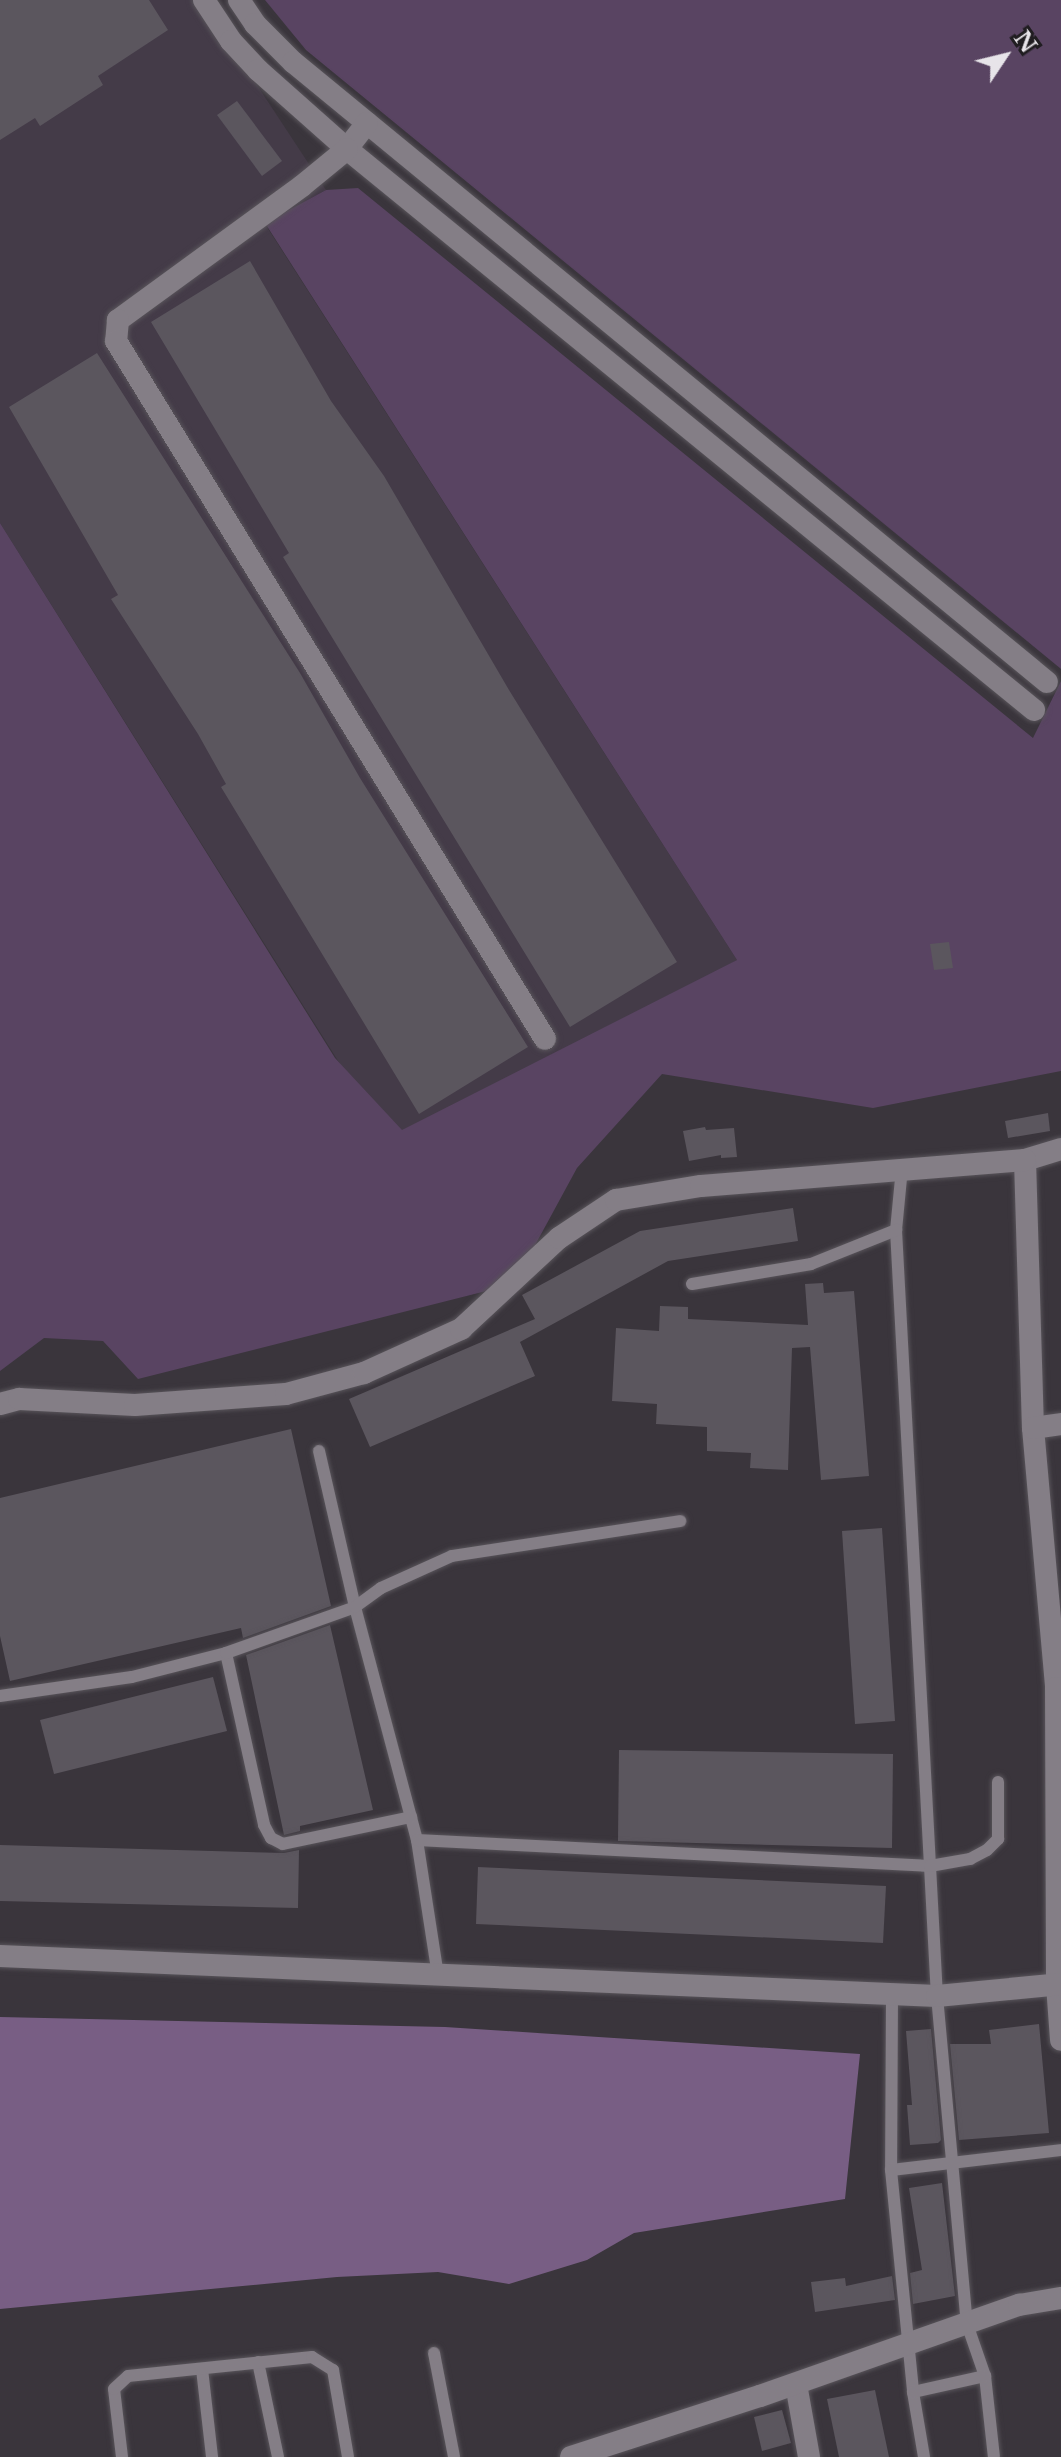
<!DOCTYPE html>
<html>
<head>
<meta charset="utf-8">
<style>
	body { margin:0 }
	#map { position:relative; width:1061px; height:2457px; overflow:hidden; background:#3a353c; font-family:"Libre Baskerville",serif }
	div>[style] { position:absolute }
	.built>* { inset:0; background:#443b48 }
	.green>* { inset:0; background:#594462 }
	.water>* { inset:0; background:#785e84 }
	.building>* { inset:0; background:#5b565e }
	.roads { filter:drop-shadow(0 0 2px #58545a) drop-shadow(0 0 2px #58545a) }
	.service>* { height:12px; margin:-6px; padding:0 6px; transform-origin:6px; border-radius:6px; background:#847e86 }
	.minor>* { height:22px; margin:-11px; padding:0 11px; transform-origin:11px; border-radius:11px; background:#847e86 }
	.tertiary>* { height:22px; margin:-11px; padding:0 11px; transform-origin:11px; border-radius:11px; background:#847e86 }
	span { translate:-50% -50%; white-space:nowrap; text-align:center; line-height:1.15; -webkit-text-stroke:7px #201d21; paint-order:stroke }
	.north { position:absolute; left:965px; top:16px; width:80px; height:80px; -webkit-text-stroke:6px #201d21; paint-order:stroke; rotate:55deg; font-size:22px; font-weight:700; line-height:32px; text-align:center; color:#e7e4e9 }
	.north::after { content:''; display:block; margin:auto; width:28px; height:36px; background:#e7e4e9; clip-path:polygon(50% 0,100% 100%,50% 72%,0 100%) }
</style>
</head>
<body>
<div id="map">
	<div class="built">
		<div style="clip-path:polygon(0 0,201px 0,326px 190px,265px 224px,737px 960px,401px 1161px,0 523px)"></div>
	</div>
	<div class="green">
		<div style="clip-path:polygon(265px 0,1061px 0,1061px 669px,306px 50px)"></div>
		<div style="clip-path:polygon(358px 188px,1033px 738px,1061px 681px,1061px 1071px,873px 1108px,662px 1074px,577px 1168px,514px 1284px,138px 1379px,103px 1341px,44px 1338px,0 1371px,0 523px,335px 1058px,402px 1130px,737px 960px,265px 223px,326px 190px)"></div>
	</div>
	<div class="water">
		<div style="clip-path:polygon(0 2017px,445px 2027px,860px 2054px,845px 2199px,634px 2233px,587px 2260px,509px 2284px,438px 2272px,337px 2277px,0 2309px)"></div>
	</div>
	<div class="building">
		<div style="clip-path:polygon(0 0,149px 0,168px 30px,98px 76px,103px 85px,40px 126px,35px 118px,0 140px)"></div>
		<div style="clip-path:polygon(237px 101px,282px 161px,262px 176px,217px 115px)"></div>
		<div style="clip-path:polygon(250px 261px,331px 401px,384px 476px,509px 690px,677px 962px,570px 1027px,283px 557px,289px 553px,151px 322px)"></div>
		<div style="clip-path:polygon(97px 353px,300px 673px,360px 778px,528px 1047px,419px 1114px,221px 787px,226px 784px,198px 734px,111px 599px,118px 595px,9px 407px)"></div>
		<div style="clip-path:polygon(949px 942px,953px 968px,934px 970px,930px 944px)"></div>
		<div style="clip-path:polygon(1048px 1113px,1050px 1131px,1008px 1138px,1005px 1121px)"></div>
		<div style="clip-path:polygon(705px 1127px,706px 1130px,734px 1128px,737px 1157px,721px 1158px,721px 1155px,689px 1161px,683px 1131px)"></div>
		<div style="clip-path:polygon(793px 1208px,798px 1241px,668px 1261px,520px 1342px,535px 1376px,370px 1447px,349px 1399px,535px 1319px,522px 1295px,640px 1231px)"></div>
		<div style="clip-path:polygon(823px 1283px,824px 1293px,854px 1291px,869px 1476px,821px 1480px,810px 1347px,792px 1348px,788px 1470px,750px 1468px,751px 1453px,707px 1451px,707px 1427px,656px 1424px,657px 1404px,612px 1401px,616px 1328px,659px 1331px,660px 1306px,688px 1307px,688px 1319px,808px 1325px,805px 1284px)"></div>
		<div style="clip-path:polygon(291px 1429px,331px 1606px,243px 1638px,241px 1628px,10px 1681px,0 1636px,0 1498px)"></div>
		<div style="clip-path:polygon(882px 1528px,895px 1721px,855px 1724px,842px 1531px)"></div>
		<div style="clip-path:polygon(330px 1625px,373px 1810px,300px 1826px,300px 1831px,284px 1835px,246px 1655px)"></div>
		<div style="clip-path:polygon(213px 1677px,227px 1731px,54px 1774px,40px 1720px)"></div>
		<div style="clip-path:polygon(619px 1750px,893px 1754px,892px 1848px,618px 1841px)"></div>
		<div style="clip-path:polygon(0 1845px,284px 1853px,299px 1850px,298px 1908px,0 1901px)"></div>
		<div style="clip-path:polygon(478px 1867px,886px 1886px,883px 1943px,476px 1924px)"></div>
		<div style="clip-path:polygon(1039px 2024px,1049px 2133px,959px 2140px,950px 2044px,991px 2044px,989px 2030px)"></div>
		<div style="clip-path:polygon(931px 2029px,941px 2140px,938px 2143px,910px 2145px,907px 2105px,912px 2105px,906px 2031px)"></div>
		<div style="clip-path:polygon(942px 2183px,955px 2296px,913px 2304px,910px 2273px,922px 2270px,909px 2188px)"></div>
		<div style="clip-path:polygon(892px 2276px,895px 2300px,815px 2312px,811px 2282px,845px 2278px,846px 2286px)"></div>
		<div style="clip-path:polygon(875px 2390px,889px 2457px,839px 2457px,827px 2399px)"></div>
		<div style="clip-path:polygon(782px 2410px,791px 2443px,762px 2451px,754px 2417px)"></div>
	</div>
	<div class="roads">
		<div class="service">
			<div style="left:902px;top:1168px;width:62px;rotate:95.5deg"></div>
			<div style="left:896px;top:1230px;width:767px;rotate:86.94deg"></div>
			<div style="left:937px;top:1996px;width:329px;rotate:84.8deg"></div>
			<div style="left:967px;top:2324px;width:55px;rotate:70.9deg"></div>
			<div style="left:985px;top:2376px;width:81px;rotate:83.7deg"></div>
			<div style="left:692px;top:1284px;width:121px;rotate:-9.5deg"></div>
			<div style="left:811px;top:1264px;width:92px;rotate:-21.8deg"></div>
			<div style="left:319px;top:1451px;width:160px;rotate:77deg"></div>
			<div style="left:355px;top:1607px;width:241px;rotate:75.1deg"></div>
			<div style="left:417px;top:1840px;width:137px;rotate:81.2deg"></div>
			<div style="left:226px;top:1653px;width:176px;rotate:77.5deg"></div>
			<div style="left:264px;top:1825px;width:15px;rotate:62deg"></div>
			<div style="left:271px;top:1838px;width:13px;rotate:27deg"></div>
			<div style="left:283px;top:1844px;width:131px;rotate:-11.9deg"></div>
			<div style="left:0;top:1696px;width:133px;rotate:-8.2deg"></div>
			<div style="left:132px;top:1677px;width:97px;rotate:-14.3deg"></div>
			<div style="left:226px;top:1653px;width:137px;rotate:-19.6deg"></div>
			<div style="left:355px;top:1607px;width:32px;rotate:-36deg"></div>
			<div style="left:381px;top:1588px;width:78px;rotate:-24.3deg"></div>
			<div style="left:452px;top:1556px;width:231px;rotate:-8.7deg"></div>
			<div style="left:417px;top:1840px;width:514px;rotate:2.9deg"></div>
			<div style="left:930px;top:1866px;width:41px;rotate:-9.9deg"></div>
			<div style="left:970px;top:1859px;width:19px;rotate:-28deg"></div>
			<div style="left:987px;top:1850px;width:16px;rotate:-45deg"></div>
			<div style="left:998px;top:1839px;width:57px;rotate:-90deg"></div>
			<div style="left:892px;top:1994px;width:176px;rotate:90.3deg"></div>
			<div style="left:891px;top:2170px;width:223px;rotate:84.3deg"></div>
			<div style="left:913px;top:2392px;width:66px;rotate:80.4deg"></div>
			<div style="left:891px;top:2170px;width:171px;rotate:-6.7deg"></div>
			<div style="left:434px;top:2353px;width:106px;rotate:79.1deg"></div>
			<div style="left:258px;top:2362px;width:97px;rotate:78.1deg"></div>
			<div style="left:202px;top:2369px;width:89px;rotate:83.5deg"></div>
			<div style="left:913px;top:2392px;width:74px;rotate:-12.5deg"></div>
			<div style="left:122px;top:2457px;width:68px;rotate:-96.7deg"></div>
			<div style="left:114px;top:2389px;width:19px;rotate:-43deg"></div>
			<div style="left:128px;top:2376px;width:185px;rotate:-5.9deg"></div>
			<div style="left:312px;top:2357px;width:25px;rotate:32deg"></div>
			<div style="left:333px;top:2370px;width:88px;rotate:80.2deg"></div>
		</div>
		<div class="minor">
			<div style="left:204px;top:0;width:49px;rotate:56.6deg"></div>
			<div style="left:231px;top:41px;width:40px;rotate:47deg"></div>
			<div style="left:258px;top:70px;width:119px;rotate:41.6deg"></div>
			<div style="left:347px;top:149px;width:887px;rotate:39.23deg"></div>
			<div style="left:239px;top:0;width:29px;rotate:56deg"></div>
			<div style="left:255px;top:24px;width:54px;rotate:45deg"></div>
			<div style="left:293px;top:62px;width:976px;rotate:39.43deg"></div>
			<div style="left:367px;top:123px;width:33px;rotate:128deg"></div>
			<div style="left:347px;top:149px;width:58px;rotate:140.6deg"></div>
			<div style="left:302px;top:186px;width:228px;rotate:143.9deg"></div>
			<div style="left:118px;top:320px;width:21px;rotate:95deg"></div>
			<div style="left:116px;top:341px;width:819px;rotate:58.42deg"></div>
			<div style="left:1061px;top:1149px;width:38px;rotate:163deg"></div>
			<div style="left:1025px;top:1160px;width:268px;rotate:88.3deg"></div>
			<div style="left:1033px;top:1428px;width:261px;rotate:84.9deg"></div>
			<div style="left:1056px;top:1688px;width:297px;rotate:89.8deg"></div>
			<div style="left:1057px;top:1985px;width:55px;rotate:85.8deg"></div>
			<div style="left:0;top:1404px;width:20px;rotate:-15deg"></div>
			<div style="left:19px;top:1399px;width:116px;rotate:3deg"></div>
			<div style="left:135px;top:1405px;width:151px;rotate:-4.2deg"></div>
			<div style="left:286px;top:1394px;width:81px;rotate:-15.1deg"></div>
			<div style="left:364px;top:1373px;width:107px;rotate:-24.4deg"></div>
			<div style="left:461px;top:1329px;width:134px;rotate:-42.9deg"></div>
			<div style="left:559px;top:1238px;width:69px;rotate:-33.7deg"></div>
			<div style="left:616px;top:1200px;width:86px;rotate:-9.4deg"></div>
			<div style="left:701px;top:1186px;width:325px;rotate:-4.6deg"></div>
			<div style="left:1033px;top:1428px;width:28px;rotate:-8deg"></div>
			<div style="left:796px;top:2384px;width:74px;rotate:79.9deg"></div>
			<div style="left:571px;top:2457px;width:199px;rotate:-17.9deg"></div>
			<div style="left:760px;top:2396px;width:275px;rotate:-19.4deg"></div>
			<div style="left:1019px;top:2305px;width:43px;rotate:-9.5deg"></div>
		</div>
		<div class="tertiary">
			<div style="left:0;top:1956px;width:938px;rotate:2.44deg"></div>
			<div style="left:937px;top:1996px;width:125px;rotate:-5.5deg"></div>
		</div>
	</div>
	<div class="north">N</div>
</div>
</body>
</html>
